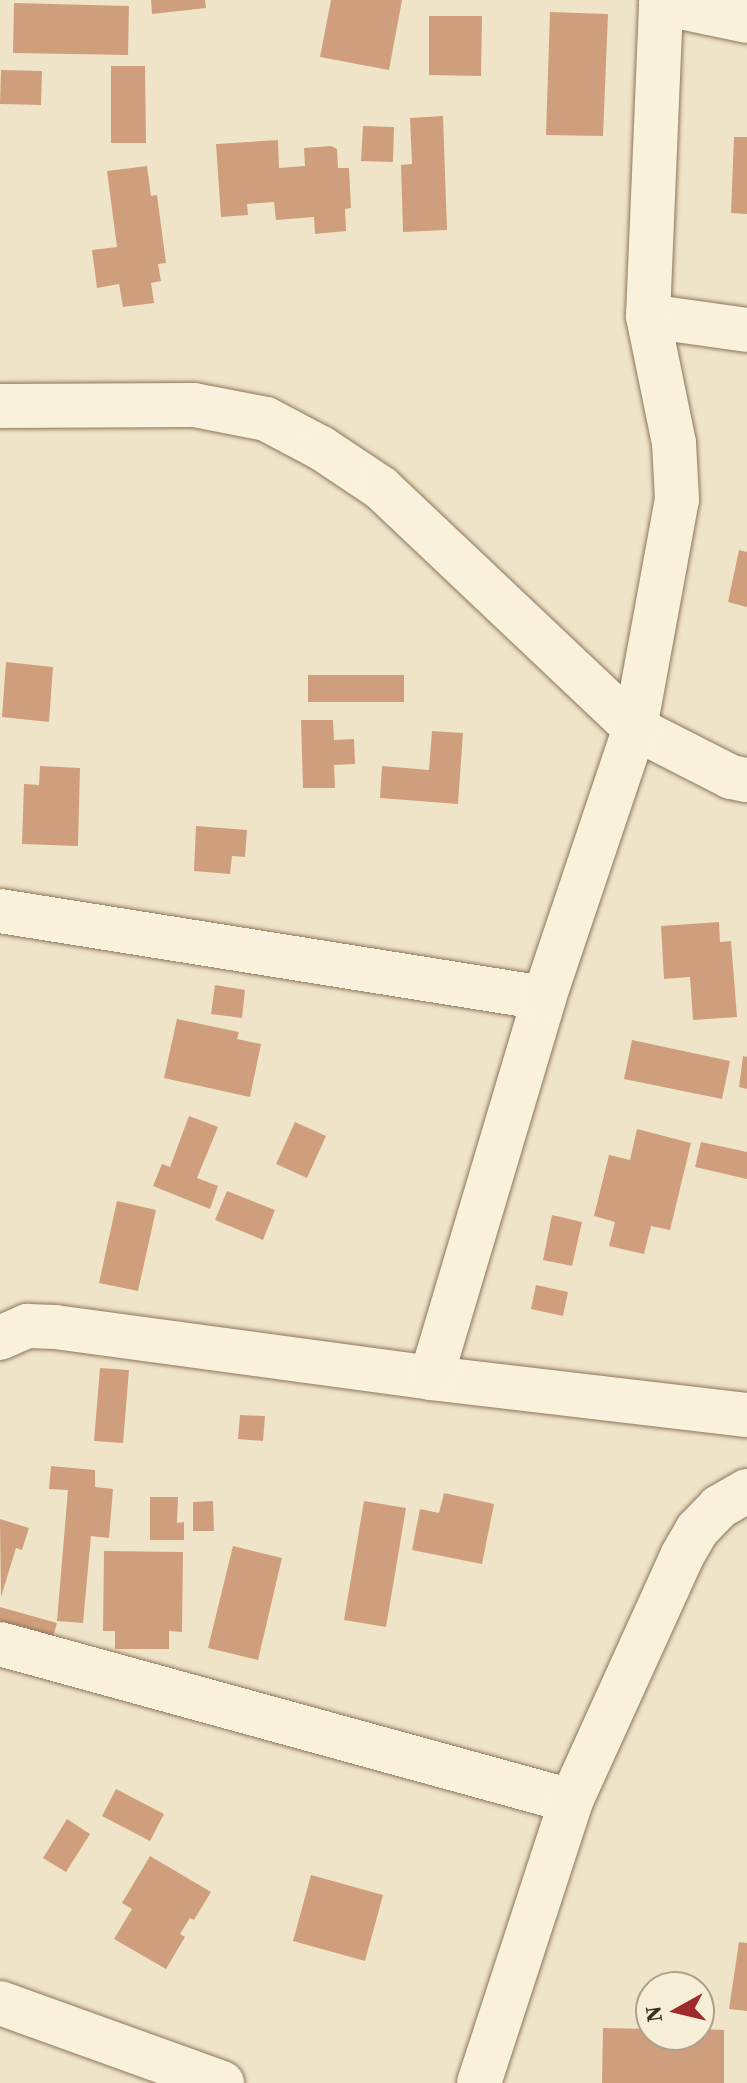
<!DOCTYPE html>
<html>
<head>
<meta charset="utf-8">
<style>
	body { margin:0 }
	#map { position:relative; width:747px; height:2083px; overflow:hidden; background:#f0e4c8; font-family:"Source Serif 4",serif }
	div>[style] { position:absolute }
	.building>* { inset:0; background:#cf9f7d }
	.roads { filter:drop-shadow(0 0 2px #8d765c) drop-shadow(0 0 2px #8d765c) }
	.minor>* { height:44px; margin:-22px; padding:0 22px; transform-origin:22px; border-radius:22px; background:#faf1dc }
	span { translate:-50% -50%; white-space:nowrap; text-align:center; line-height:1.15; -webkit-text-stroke:6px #f7eed8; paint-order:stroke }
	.north { position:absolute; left:635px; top:1971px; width:80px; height:80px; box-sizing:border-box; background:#f7eed8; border:2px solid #ada18e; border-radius:50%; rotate:262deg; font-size:22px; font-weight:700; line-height:32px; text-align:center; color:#3d2e20 }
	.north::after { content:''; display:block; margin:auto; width:28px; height:36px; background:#9e2a2b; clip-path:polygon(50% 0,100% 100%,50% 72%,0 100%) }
</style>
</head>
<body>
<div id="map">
	<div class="building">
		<div style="clip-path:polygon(151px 0,205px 0,206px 8px,152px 14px)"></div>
		<div style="clip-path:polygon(331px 0,402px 0,389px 70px,320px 57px)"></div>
		<div style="clip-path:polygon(14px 3px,129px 6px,128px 55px,13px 53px)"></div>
		<div style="clip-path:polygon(550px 12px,608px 14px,603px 136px,546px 135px)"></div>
		<div style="clip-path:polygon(429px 16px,482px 16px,481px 76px,429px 75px)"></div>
		<div style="clip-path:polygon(111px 66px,145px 66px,146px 143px,111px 143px)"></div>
		<div style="clip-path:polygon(1px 70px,42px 71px,41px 105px,0 104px)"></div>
		<div style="clip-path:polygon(443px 116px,447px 230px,403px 232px,401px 165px,412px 164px,410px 118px)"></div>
		<div style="clip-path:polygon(363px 126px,394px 127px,393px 162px,361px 161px)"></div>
		<div style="clip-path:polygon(734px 137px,747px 137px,747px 214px,731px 213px)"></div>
		<div style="clip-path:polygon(278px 140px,279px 168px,305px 166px,304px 148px,331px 146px,337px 149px,338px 168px,349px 168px,351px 208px,345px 209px,346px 231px,315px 234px,314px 217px,276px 220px,274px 202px,247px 204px,248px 215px,221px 217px,216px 144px)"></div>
		<div style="clip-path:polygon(147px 166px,151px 196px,157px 195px,166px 263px,158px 264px,161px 281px,151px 283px,154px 303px,123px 307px,119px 284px,97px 288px,92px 250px,117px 247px,107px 171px)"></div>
		<div style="clip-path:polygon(739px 550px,747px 552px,747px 607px,728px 602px)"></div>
		<div style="clip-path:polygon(6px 662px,53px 667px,49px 722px,2px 717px)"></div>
		<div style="clip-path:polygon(308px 675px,404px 675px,404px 702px,308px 702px)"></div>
		<div style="clip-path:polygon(301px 720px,333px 720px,334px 740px,354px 739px,355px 764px,334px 765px,335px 788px,303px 788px)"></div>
		<div style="clip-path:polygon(432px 731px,463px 733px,458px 804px,380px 798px,382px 766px,429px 770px)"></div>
		<div style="clip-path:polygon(40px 766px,80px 768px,78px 846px,22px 844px,24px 784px,39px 785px)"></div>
		<div style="clip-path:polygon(196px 826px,247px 830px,245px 857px,232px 856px,230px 874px,194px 871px)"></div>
		<div style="clip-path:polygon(719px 922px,720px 942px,731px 941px,737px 1017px,693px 1020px,690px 977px,664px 979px,661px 926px)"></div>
		<div style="clip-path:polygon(215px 985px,245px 990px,242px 1018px,211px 1014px)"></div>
		<div style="clip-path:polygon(177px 1019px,239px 1032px,237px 1039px,261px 1044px,250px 1097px,164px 1078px)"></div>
		<div style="clip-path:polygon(632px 1040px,730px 1061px,722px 1099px,624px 1079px)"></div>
		<div style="clip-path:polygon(743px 1056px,747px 1057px,747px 1089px,739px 1087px)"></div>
		<div style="clip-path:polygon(189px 1116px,218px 1127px,197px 1178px,218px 1186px,210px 1209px,153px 1186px,162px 1164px,170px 1167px)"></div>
		<div style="clip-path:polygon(295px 1122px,326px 1136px,307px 1178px,276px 1164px)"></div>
		<div style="clip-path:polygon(637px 1129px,691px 1143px,670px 1230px,651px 1226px,644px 1254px,609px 1246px,615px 1222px,594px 1216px,609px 1155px,630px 1160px)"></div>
		<div style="clip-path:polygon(701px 1142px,747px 1152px,747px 1179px,695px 1167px)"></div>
		<div style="clip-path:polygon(227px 1191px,275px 1210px,263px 1240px,215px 1220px)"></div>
		<div style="clip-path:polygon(117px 1201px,156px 1210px,138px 1291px,99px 1283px)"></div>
		<div style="clip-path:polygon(552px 1215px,582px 1222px,572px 1266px,543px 1260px)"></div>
		<div style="clip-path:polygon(536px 1285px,568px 1292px,563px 1316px,531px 1309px)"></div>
		<div style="clip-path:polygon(100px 1368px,129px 1370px,123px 1443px,94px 1441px)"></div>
		<div style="clip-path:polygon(240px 1415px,265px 1416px,263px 1441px,238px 1439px)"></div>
		<div style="clip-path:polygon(51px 1466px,95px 1470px,95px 1487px,113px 1489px,109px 1538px,91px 1536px,83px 1623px,57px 1621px,68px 1490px,49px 1489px)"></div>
		<div style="clip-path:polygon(444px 1493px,494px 1504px,482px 1564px,412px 1550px,420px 1509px,439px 1513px)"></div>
		<div style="clip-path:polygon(150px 1497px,178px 1497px,177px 1523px,184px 1522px,184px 1540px,150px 1540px)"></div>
		<div style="clip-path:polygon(213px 1501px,214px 1531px,193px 1531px,193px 1502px)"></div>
		<div style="clip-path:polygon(364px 1501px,406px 1508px,386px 1627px,344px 1620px)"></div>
		<div style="clip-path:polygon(0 1519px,29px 1528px,22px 1550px,16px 1548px,1px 1597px)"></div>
		<div style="clip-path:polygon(233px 1546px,282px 1558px,258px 1660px,208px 1648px)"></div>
		<div style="clip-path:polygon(104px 1551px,183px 1552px,182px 1632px,169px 1631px,169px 1649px,115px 1649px,115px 1631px,103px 1631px)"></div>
		<div style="clip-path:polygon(0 1607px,57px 1623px,51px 1643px,0 1627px)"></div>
		<div style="clip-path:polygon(116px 1789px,164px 1814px,150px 1841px,102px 1816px)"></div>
		<div style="clip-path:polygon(67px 1819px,90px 1834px,66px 1872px,43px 1858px)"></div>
		<div style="clip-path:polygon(150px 1856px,211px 1892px,194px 1920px,190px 1918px,180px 1934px,185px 1937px,166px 1969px,114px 1939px,132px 1909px,122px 1903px)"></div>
		<div style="clip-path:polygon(311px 1875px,383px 1895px,365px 1961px,293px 1941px)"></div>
		<div style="clip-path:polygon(739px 1942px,747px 1943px,747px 2011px,729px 2009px)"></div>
		<div style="clip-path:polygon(603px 2028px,651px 2029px,651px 2035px,699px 2035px,699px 2029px,724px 2030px,724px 2083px,602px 2083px)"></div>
	</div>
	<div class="roads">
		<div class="minor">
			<div style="left:661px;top:3px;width:88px;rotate:11.8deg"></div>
			<div style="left:648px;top:316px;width:100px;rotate:8deg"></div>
			<div style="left:0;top:406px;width:194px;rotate:-0.3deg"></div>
			<div style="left:194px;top:405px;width:73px;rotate:11deg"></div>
			<div style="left:266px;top:419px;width:62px;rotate:27.8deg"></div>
			<div style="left:321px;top:448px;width:72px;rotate:33.7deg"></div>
			<div style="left:381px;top:488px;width:349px;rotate:43.4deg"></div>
			<div style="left:635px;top:728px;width:108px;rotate:27deg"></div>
			<div style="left:731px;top:777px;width:16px;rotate:11deg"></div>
			<div style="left:0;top:911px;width:551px;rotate:9.09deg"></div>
			<div style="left:0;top:1338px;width:30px;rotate:-24deg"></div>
			<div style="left:27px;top:1326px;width:28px;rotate:2deg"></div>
			<div style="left:55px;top:1327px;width:379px;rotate:7.7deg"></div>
			<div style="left:431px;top:1378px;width:318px;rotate:6.7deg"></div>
			<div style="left:431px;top:1378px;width:396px;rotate:-73.4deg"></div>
			<div style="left:544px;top:998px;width:285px;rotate:-71.4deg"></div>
			<div style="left:635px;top:728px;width:232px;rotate:-79.6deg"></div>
			<div style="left:677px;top:500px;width:57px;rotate:-93deg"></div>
			<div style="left:674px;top:443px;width:130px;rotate:-101.6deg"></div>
			<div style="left:648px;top:316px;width:316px;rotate:-87.6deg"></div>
			<div style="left:0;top:1644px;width:592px;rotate:15.37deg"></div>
			<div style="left:0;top:2003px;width:236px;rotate:19.8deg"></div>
			<div style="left:479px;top:2083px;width:297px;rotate:-71.9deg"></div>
			<div style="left:571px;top:1801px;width:269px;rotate:-65.6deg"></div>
			<div style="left:682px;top:1556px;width:30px;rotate:-60deg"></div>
			<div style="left:697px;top:1530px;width:32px;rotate:-46deg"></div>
			<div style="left:719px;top:1507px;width:32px;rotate:-30deg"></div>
		</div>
	</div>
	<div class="north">N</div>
</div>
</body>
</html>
